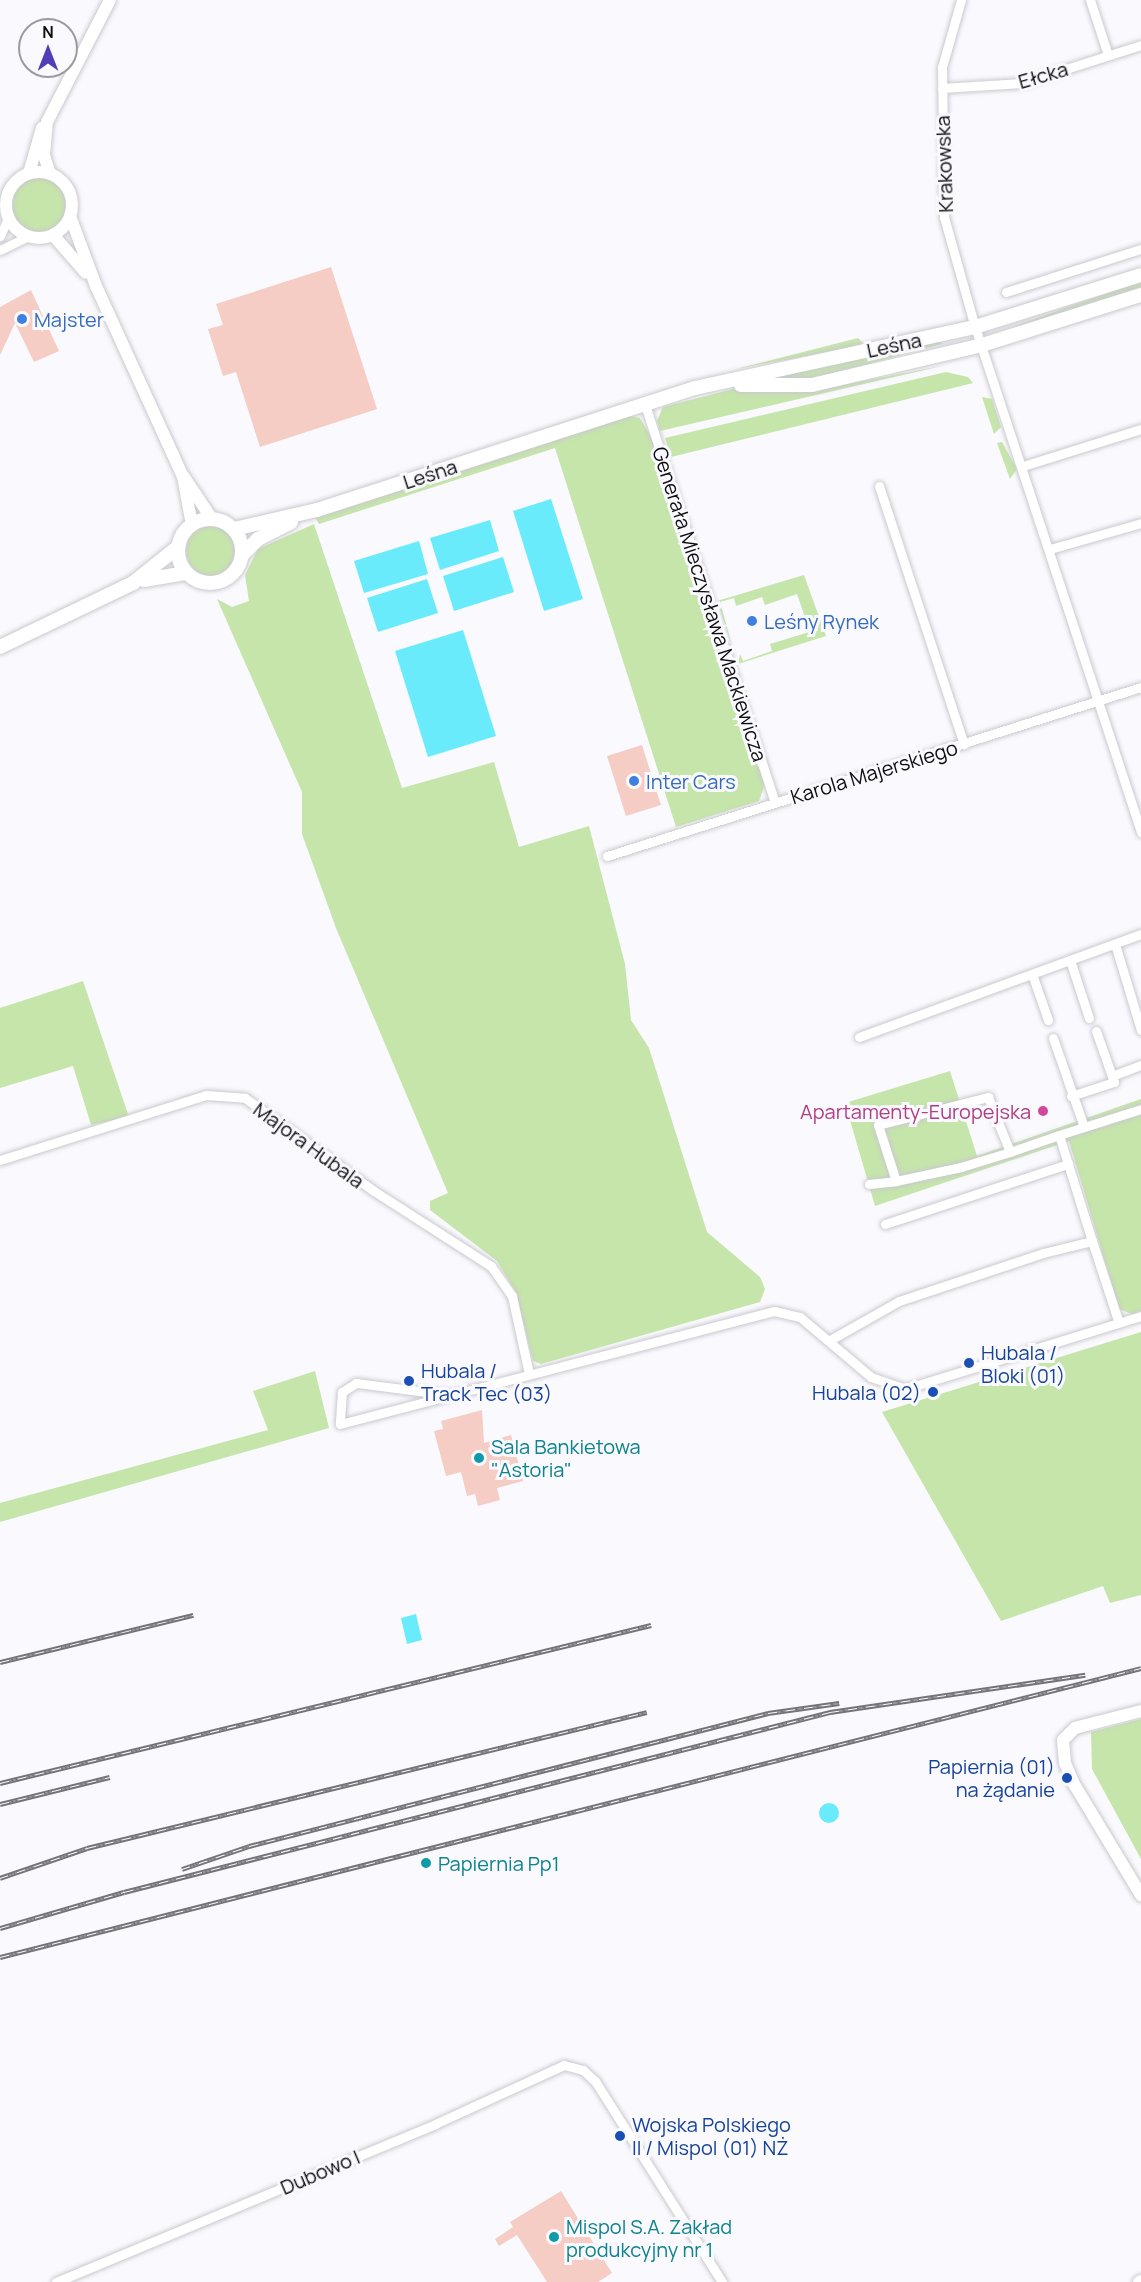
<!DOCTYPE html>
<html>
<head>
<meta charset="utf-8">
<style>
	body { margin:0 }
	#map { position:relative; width:1141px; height:2282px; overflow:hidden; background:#f9f9fe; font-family:Manrope,sans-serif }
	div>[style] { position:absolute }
	.green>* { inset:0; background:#c6e5ab }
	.round { border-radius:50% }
	.water>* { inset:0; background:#69ebfb }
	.building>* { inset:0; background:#f5cdc5 }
	.roads { filter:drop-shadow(0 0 2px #c9c9ce) drop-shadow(0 0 2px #c9c9ce) }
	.minor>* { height:9px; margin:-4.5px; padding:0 4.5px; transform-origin:4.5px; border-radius:4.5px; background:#fff }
	.tertiary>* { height:12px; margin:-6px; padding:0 6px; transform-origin:6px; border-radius:6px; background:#fff }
	.tertiary>.ring { margin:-6px; padding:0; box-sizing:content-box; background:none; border:12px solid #fff; border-radius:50% }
	.secondary>* { height:14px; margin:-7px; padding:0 7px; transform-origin:7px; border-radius:7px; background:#fff }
	.secondary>.ring { margin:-7px; padding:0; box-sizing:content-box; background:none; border:14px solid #fff; border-radius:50% }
	.rail>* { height:5px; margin-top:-2.5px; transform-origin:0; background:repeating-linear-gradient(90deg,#f9f9fe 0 9px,#747478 0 18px); box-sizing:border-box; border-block:2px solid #747478 }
	.dots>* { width:16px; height:16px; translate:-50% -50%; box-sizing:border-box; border:3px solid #f9f9fe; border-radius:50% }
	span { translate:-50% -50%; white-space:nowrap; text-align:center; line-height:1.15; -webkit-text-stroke:6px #f9f9fe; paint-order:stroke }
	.street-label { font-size:20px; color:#0e0e10 }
	.shop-label { font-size:20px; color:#366cbe }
	.left { translate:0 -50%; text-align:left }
	.hotel-label { font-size:20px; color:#b23c85 }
	.right { translate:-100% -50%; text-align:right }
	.transit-label { font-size:20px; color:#164399 }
	.culture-label { font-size:20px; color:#0d838f }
	.north { position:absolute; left:18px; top:18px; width:60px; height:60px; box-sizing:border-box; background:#f9f9fe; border:2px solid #9b9b9f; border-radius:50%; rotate:0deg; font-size:16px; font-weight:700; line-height:24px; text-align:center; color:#0e0e10 }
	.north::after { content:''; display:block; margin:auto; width:21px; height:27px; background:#4f3fb6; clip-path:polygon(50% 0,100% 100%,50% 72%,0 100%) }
</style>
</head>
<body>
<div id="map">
	<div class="green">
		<div class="round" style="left:6px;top:172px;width:66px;height:66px"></div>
		<div style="clip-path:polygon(1141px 281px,1141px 289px,1016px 329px,1015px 326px)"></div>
		<div style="clip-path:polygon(858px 338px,863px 343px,855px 347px,736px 369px)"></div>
		<div style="clip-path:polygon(940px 341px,942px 344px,808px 380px,761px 378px)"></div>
		<div style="clip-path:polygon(946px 365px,660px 431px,657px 421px,663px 407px,737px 388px,812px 391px)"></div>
		<div style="clip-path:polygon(946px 372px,968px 377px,973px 383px,671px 457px,665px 438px)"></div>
		<div style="clip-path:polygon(982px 397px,992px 399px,1001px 427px,994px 434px)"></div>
		<div style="clip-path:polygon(630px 416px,640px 418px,651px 437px,765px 784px,759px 801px,676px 827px,555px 448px,319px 524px,315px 517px)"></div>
		<div style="clip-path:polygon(1002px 442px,1017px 469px,1010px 479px,997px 443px)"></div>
		<div style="clip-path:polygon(314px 524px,402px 788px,494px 762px,519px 847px,589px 826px,625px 964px,631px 1020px,649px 1048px,707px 1232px,760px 1277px,765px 1289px,760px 1302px,541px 1364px,533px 1361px,515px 1291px,497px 1261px,430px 1210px,430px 1201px,448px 1193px,336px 928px,302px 834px,302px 792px,217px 599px,232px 607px,249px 601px,245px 575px,258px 549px)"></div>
		<div class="round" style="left:186px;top:526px;width:50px;height:50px"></div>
		<div style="clip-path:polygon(804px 575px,826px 636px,738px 664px,740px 654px,743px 661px,772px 651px,770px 644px,809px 632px,807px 623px,797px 594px,765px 605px,762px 597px,736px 606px,734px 598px,720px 602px,733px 649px,717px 601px)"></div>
		<div style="clip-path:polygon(83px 981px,129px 1117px,91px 1125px,73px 1066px,0 1088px,0 1008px)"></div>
		<div style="clip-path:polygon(950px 1071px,977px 1156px,1141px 1099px,1141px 1311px,1132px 1314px,1119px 1309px,1069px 1141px,875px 1206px,845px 1103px)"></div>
		<div style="clip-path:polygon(1141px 1332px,1141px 1595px,1110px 1603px,1103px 1586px,1001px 1621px,882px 1412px)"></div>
		<div style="clip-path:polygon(315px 1371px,329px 1428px,0 1522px,0 1503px,268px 1430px,253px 1391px)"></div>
		<div style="clip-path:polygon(1141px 1719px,1141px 1859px,1092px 1769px,1091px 1732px)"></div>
	</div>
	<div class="water">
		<div style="clip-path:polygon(551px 499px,583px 599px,544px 611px,513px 511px)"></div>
		<div style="clip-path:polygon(490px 520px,499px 551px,440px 570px,430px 538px)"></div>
		<div style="clip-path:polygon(419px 541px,428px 574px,364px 593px,354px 561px)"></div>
		<div style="clip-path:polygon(503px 557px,514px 592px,454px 611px,443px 576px)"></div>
		<div style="clip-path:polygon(427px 579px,438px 613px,378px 632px,367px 598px)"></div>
		<div style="clip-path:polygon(463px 630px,496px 736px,428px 757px,395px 651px)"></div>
		<div style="clip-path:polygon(416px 1614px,422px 1640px,407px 1644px,401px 1618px)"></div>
		<div class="round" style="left:819px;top:1803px;width:20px;height:20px"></div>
	</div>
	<div class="building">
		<div style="clip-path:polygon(331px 267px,377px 409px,260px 447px,236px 372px,223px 376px,208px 329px,223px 325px,216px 304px)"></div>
		<div style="clip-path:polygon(31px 290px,59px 351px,34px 362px,15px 323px,0 355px,0 307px)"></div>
		<div style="clip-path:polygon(642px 745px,661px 805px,626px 816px,607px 756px)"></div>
		<div style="clip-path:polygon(482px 1410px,484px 1443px,511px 1435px,523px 1481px,497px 1488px,500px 1500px,478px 1506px,475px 1494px,467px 1496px,461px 1472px,446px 1476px,434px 1431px,443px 1429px,441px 1421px)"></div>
		<div style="clip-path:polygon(561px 2191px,612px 2273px,598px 2282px,547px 2282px,517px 2235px,499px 2246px,495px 2239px,513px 2227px,510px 2222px)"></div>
	</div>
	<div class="roads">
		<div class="minor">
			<div style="left:961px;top:0;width:70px;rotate:105.8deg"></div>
			<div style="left:942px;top:67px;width:150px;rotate:89.2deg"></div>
			<div style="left:944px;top:217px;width:114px;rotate:74.3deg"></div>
			<div style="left:975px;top:327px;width:532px;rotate:71.8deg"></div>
			<div style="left:1090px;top:0;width:58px;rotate:71.9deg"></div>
			<div style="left:942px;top:88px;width:80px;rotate:-3.6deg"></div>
			<div style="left:1022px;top:83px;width:125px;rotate:-17.7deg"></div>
			<div style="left:0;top:236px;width:22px;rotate:-66deg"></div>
			<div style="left:0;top:250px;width:32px;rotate:-26deg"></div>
			<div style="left:1006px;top:292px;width:142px;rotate:-17.7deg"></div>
			<div style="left:645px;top:405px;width:418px;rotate:71.9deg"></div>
			<div style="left:1023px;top:466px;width:124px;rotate:-17.4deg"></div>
			<div style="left:879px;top:486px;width:272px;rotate:71.8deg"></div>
			<div style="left:1050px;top:549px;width:95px;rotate:-15.9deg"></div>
			<div style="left:607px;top:856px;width:560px;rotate:-17.56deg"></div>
			<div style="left:1115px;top:944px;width:90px;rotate:73.2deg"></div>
			<div style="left:1070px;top:960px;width:61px;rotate:71.9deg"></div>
			<div style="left:1032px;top:974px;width:49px;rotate:70.8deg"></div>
			<div style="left:859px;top:1037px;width:300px;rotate:-20.1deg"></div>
			<div style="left:1053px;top:1038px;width:94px;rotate:70.8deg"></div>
			<div style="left:1112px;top:1076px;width:31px;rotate:-21deg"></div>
			<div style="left:1071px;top:1096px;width:45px;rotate:-18deg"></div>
			<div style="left:1114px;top:1082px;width:54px;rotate:-109.4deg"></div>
			<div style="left:1059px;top:1135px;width:86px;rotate:-17.6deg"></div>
			<div style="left:0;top:1160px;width:216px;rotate:-17.5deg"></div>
			<div style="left:206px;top:1095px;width:39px;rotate:4deg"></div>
			<div style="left:245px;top:1098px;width:159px;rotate:35.8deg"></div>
			<div style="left:374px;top:1191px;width:139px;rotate:32.7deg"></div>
			<div style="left:491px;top:1266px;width:37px;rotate:55deg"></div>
			<div style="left:512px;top:1296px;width:80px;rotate:77.7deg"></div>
			<div style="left:869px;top:1184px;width:27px;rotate:-6deg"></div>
			<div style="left:885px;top:1224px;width:193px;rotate:-18.2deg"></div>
			<div style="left:1092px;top:1241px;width:86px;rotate:71.8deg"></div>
			<div style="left:830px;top:1340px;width:79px;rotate:-29.5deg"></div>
			<div style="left:899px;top:1301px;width:152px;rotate:-18.4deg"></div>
			<div style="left:1043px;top:1253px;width:50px;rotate:-13.8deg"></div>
			<div style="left:1092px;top:1241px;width:111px;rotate:-107.3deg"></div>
			<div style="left:1059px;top:1135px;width:52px;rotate:160.9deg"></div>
			<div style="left:1010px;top:1152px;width:51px;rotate:163deg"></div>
			<div style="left:961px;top:1167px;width:66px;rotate:167.8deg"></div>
			<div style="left:896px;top:1181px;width:59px;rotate:-107.8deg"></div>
			<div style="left:878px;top:1125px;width:114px;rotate:-14.3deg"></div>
			<div style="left:988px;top:1097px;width:59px;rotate:68.2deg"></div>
			<div style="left:449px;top:1395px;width:94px;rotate:-172.6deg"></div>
			<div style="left:356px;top:1383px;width:17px;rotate:147deg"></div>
			<div style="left:342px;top:1392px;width:32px;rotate:94deg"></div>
			<div style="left:340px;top:1424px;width:448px;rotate:-14.6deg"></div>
			<div style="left:774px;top:1311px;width:27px;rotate:13deg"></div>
			<div style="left:800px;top:1317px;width:93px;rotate:40.2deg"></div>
			<div style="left:871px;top:1377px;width:36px;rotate:19deg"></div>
			<div style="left:905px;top:1389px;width:247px;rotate:-17.2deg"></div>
			<div style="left:56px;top:2282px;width:411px;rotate:-22.6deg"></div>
			<div style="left:435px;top:2124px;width:142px;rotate:-24.6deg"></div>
			<div style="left:564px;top:2065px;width:20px;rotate:15deg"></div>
			<div style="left:583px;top:2070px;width:16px;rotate:43deg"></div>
			<div style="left:595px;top:2081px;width:238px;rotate:57.7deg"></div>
		</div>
		<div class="tertiary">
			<div class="ring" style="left:6px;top:172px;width:54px;height:54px"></div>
			<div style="left:29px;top:173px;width:47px;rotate:-73.9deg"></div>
			<div style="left:50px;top:174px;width:20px;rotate:-108deg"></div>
			<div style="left:44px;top:155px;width:33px;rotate:-85deg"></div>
			<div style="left:47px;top:122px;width:137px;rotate:-62.7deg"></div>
			<div style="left:70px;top:216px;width:75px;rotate:69.6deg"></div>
			<div style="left:96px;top:286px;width:210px;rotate:65.5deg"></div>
			<div style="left:183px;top:477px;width:49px;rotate:79.4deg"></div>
			<div style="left:53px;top:235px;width:50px;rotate:49deg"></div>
			<div style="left:184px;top:477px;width:50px;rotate:56.3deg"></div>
			<div style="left:1141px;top:1711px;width:68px;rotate:165.6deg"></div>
			<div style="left:1075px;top:1728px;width:17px;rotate:135deg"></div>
			<div style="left:1063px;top:1740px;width:23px;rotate:85deg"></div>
			<div style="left:1065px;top:1763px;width:23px;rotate:67deg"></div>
			<div style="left:1074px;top:1784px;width:130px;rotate:58.9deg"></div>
			<div style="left:1139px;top:2282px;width:2px;rotate:-27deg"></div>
		</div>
		<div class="secondary">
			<div style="left:741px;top:385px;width:71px"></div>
			<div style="left:812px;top:385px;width:175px;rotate:-13.2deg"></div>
			<div style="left:982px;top:345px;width:167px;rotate:-17.5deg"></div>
			<div class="ring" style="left:178px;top:519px;width:50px;height:50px"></div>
			<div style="left:234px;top:529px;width:85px;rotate:-12.9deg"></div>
			<div style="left:317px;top:510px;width:397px;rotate:-17.9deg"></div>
			<div style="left:695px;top:388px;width:287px;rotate:-12.3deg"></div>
			<div style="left:975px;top:327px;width:174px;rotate:-17.4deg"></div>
			<div style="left:242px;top:555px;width:23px;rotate:-45deg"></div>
			<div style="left:258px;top:539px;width:37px;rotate:-27deg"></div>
			<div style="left:144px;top:580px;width:43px;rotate:-9.5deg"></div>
			<div style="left:0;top:647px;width:148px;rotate:-25.7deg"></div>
			<div style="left:133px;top:583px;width:58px;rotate:-38.7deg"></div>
		</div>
	</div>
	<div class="rail">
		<div style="left:0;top:1662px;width:199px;rotate:-13.7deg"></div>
		<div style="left:0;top:1783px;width:670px;rotate:-13.64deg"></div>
		<div style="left:0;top:1804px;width:113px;rotate:-13.8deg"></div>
		<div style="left:182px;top:1869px;width:71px;rotate:-18.9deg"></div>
		<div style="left:249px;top:1846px;width:536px;rotate:-14.37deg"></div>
		<div style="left:768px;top:1713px;width:72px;rotate:-8deg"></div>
		<div style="left:0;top:1878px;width:92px;rotate:-19deg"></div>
		<div style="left:87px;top:1848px;width:576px;rotate:-13.65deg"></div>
		<div style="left:0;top:1928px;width:129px;rotate:-16.2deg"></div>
		<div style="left:124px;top:1892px;width:729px;rotate:-14.3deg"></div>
		<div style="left:830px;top:1712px;width:258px;rotate:-8.3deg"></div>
		<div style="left:0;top:1957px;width:1177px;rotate:-14.21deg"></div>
	</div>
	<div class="dots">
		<div style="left:22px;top:319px;background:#3f7fe0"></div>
		<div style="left:752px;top:621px;background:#3f7fe0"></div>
		<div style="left:634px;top:781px;background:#3f7fe0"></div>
		<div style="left:1043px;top:1111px;background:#d1479c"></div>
		<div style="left:969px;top:1363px;background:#1a4fb4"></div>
		<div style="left:409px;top:1381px;background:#1a4fb4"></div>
		<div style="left:933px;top:1392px;background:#1a4fb4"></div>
		<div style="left:479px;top:1458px;background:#0f9aa8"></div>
		<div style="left:1067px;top:1778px;background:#1a4fb4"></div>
		<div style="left:426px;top:1863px;background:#0f9aa8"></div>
		<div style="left:620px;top:2136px;background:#1a4fb4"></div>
		<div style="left:554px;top:2237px;background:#0f9aa8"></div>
	</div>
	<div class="street-label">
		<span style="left:1043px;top:75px;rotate:-16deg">Ełcka</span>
		<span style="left:944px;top:164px;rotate:-92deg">Krakowska</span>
		<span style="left:894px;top:345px;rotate:-12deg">Leśna</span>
		<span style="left:430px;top:474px;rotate:-18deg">Leśna</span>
		<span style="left:710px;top:604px;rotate:72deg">Generała Mieczysława Mackiewicza</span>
		<span style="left:874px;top:772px;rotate:-17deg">Karola Majerskiego</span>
		<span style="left:309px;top:1145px;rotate:36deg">Majora Hubala</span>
		<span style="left:320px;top:2172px;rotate:-23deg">Dubowo I</span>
	</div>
	<div class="shop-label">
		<span class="left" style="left:34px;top:319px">Majster</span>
		<span class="left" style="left:764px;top:621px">Leśny Rynek</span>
		<span class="left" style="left:646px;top:781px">Inter Cars</span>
	</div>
	<div class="hotel-label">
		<span class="right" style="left:1031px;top:1111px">Apartamenty-Europejska</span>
	</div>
	<div class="transit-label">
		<span class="left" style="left:981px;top:1364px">Hubala /<br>Bloki (01)</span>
		<span class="left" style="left:421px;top:1382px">Hubala /<br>Track Tec (03)</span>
		<span class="right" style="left:921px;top:1392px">Hubala (02)</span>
		<span class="right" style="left:1055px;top:1778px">Papiernia (01)<br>na żądanie</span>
		<span class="left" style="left:632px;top:2136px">Wojska Polskiego<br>II / Mispol (01) NŻ</span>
	</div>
	<div class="culture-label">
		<span class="left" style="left:491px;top:1458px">Sala Bankietowa<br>"Astoria"</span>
		<span class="left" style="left:438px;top:1863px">Papiernia Pp1</span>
		<span class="left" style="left:566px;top:2238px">Mispol S.A. Zakład<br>produkcyjny nr 1</span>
	</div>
	<div class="north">N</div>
</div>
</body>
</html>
